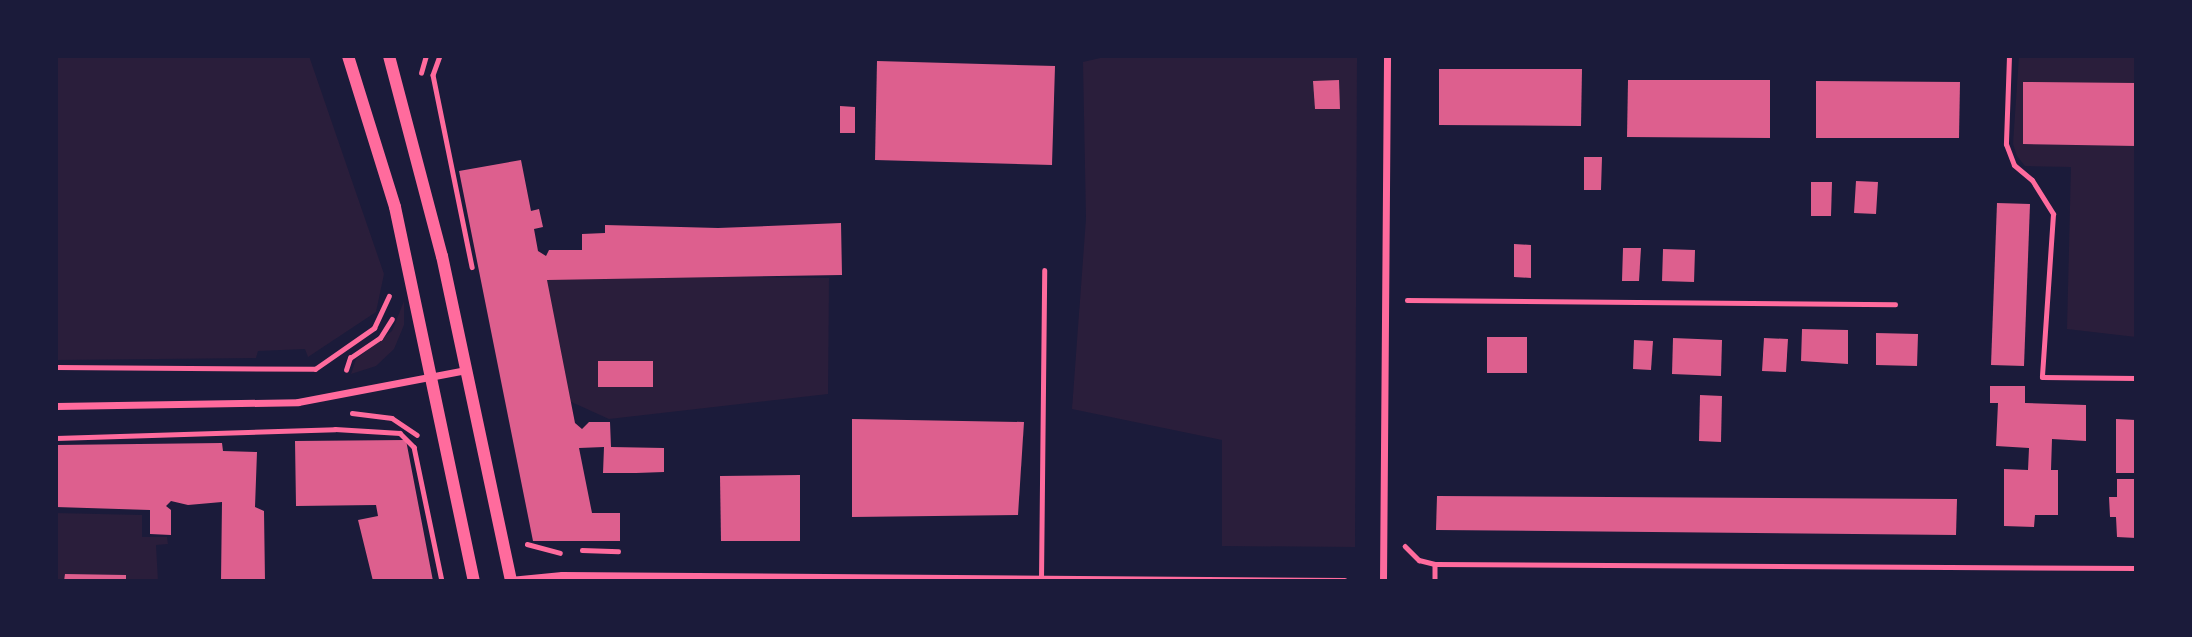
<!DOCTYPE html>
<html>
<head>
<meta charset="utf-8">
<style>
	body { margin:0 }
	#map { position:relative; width:2192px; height:637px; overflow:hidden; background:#1b1b3a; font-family:"Nunito Sans",sans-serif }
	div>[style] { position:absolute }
	.green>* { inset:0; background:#2a1e3b }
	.building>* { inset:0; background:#dd5f8e }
	.path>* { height:4.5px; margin:-2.25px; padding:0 2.25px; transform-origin:2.25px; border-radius:2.25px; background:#ff6b9d }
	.service>* { height:5px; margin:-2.5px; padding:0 2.5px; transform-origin:2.5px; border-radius:2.5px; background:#ff6b9d }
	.minor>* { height:7px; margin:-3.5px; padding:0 3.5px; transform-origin:3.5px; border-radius:3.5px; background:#ff6b9d }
	.tertiary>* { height:12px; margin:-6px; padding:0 6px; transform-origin:6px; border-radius:6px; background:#ff6b9d }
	span { translate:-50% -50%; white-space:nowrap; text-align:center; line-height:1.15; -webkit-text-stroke:5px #1b1b3a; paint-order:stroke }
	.frame { position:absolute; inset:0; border:58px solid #1b1b3a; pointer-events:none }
</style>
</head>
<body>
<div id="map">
	<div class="green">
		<div style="clip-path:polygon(56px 56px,309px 56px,384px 274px,376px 312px,308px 357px,305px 349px,258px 351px,256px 358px,56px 360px)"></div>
		<div style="clip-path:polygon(1109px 56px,1357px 56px,1355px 547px,1222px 546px,1222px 440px,1072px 409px,1086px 219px,1083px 62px)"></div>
		<div style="clip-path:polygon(2019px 56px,2136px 56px,2136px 337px,2067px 329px,2071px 167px,2025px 166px,2017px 156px,2013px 144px)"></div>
		<div style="clip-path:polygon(542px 275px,829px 278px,828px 394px,609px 419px,567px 400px)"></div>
		<div style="clip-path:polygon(404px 301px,404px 325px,394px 349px,376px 366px,351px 374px,356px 359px,392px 331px)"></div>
		<div style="clip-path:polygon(56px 513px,142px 515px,142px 537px,167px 537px,168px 544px,156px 545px,158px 581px,56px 581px)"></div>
	</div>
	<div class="building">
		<div style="clip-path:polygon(877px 61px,1055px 66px,1052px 165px,875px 160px)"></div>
		<div style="clip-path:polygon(1439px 69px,1582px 69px,1581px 126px,1439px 125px)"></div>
		<div style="clip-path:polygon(1339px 80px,1340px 109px,1315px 109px,1313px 81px)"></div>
		<div style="clip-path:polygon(1628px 80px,1770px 80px,1770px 138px,1627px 137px)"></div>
		<div style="clip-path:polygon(1816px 81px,1960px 82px,1959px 138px,1816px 138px)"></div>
		<div style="clip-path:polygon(2023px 82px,2136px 83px,2136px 146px,2023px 144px)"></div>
		<div style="clip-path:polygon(840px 106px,855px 107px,855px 133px,840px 133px)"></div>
		<div style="clip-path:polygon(1584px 157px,1602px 157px,1601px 190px,1584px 190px)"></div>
		<div style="clip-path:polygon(521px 160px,531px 211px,539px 209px,543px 227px,534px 229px,538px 251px,546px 256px,549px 250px,582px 250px,582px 234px,605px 233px,605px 225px,718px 228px,841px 223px,842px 275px,547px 280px,575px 423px,582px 429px,589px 422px,610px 422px,611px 447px,664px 448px,664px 472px,636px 473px,603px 473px,604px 447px,579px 448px,592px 513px,620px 513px,620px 541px,533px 541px,459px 171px)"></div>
		<div style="clip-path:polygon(1856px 181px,1878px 182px,1876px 214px,1854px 213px)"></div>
		<div style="clip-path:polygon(1811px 182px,1832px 182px,1831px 216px,1811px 216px)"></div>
		<div style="clip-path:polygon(1997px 203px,2030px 204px,2024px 366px,1991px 365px)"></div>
		<div style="clip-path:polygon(1514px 244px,1531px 245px,1531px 278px,1514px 277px)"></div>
		<div style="clip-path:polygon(1623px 248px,1641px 248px,1639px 281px,1622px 281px)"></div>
		<div style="clip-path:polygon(1663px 249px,1695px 250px,1694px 282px,1662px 281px)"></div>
		<div style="clip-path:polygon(1802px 329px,1848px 330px,1848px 364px,1801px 361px)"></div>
		<div style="clip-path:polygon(1876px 333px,1918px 334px,1917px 366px,1876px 365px)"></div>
		<div style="clip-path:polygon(1487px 337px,1527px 337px,1527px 373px,1487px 373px)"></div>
		<div style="clip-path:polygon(1673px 338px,1722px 340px,1721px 376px,1672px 374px)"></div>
		<div style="clip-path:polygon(1764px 338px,1788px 339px,1786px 372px,1762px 371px)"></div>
		<div style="clip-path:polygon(1634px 340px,1653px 341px,1651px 370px,1633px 369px)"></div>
		<div style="clip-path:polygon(598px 361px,653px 361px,653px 387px,598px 387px)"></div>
		<div style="clip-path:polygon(1990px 386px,2025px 386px,2025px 403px,2086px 405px,2086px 441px,2052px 439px,2051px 470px,2058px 470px,2058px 515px,2035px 515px,2034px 527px,2004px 526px,2004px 469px,2028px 470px,2029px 448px,1996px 446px,1998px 403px,1990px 403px)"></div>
		<div style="clip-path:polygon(1700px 395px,1722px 396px,1721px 442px,1699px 441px)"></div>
		<div style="clip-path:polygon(852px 419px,1024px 422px,1018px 515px,852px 517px)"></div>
		<div style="clip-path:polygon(2116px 419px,2136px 420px,2136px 473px,2116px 473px)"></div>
		<div style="clip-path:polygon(406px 440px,433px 581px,373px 581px,358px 520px,378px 516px,376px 505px,296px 506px,295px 441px)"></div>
		<div style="clip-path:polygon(222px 443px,223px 451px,257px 452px,255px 507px,264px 511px,265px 581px,221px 581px,222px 502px,188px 505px,171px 501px,166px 506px,171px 510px,171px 535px,150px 534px,150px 510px,56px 507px,56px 445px)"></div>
		<div style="clip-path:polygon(800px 475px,800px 541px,721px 541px,720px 476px)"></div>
		<div style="clip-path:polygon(2117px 479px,2136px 479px,2136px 538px,2117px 537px,2116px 517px,2110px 517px,2109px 497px,2117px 497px)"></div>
		<div style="clip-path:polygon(1437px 496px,1957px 499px,1956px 535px,1436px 530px)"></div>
		<div style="clip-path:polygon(65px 574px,126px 575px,126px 581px,64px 581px)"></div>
	</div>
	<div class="path">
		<div style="left:440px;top:56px;width:20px;rotate:110deg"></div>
		<div style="left:433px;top:75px;width:196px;rotate:78.5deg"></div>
		<div style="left:421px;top:73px;width:18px;rotate:-74deg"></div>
		<div style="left:1407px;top:300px;width:488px;rotate:0.5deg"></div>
		<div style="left:56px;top:367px;width:259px;rotate:0.4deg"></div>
		<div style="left:315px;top:369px;width:72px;rotate:-34.8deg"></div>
		<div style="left:374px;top:328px;width:35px;rotate:-65deg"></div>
		<div style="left:346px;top:370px;width:13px;rotate:-72deg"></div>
		<div style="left:350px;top:358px;width:36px;rotate:-34deg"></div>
		<div style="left:380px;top:338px;width:22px;rotate:-58deg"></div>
		<div style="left:352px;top:413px;width:40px;rotate:7.1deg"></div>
		<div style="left:392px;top:418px;width:30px;rotate:34deg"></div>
		<div style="left:56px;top:438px;width:279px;rotate:-1.8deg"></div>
		<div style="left:335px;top:429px;width:65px;rotate:3.5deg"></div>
		<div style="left:400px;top:433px;width:20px;rotate:45deg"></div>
		<div style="left:414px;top:447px;width:137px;rotate:78.2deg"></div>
		<div style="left:527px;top:544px;width:34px;rotate:15deg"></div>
		<div style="left:1405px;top:546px;width:20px;rotate:45deg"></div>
		<div style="left:1419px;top:560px;width:16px;rotate:14deg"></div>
		<div style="left:1435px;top:564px;width:701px;rotate:0.33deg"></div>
		<div style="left:582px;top:550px;width:36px;rotate:2deg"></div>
		<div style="left:1435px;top:564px;width:17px;rotate:90deg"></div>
	</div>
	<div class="service">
		<div style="left:2009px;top:56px;width:88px;rotate:92deg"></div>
		<div style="left:2006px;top:144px;width:22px;rotate:69deg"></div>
		<div style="left:2014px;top:165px;width:23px;rotate:40deg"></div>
		<div style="left:2032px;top:180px;width:40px;rotate:58deg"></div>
		<div style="left:2053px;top:214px;width:163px;rotate:93.9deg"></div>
		<div style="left:2042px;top:377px;width:94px;rotate:0.6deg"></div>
		<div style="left:1041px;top:579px;width:309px;rotate:-89.4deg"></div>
	</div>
	<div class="minor">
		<div style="left:56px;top:406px;width:242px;rotate:-0.9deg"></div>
		<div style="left:298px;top:402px;width:171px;rotate:-10.8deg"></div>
		<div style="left:510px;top:580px;width:52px;rotate:-5.5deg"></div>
		<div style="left:562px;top:575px;width:782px;rotate:0.44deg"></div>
		<div style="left:1383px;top:581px;width:525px;rotate:-89.56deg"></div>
	</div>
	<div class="tertiary">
		<div style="left:348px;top:56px;width:158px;rotate:72.7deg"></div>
		<div style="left:395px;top:207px;width:382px;rotate:78.1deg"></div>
		<div style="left:389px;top:56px;width:207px;rotate:75.2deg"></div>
		<div style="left:442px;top:256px;width:332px;rotate:78deg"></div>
	</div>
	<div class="frame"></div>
</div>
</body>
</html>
